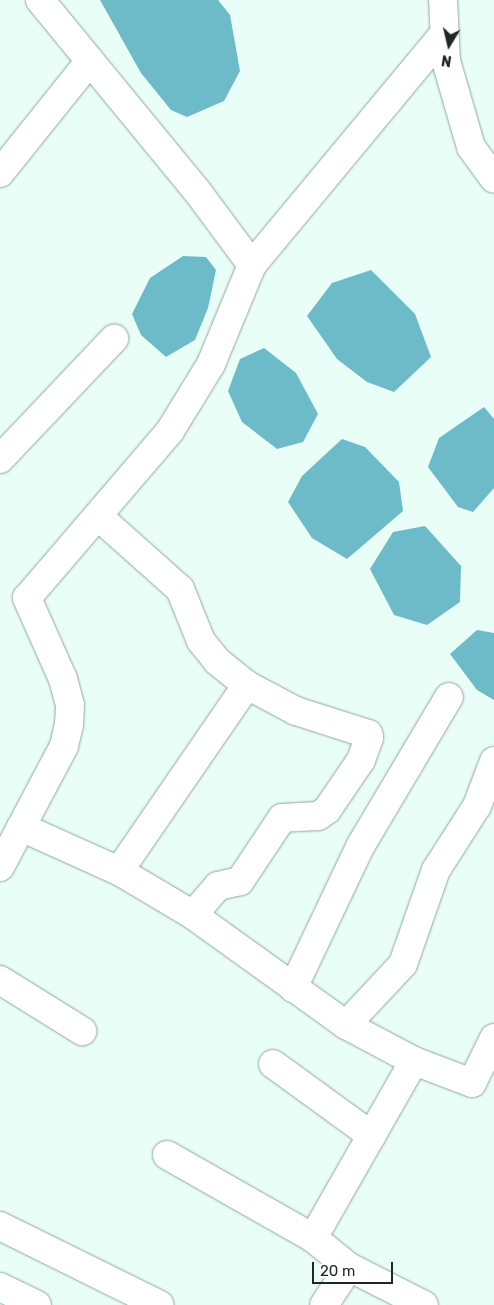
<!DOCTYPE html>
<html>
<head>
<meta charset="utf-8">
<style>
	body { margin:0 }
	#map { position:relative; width:494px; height:1305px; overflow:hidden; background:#e8fef7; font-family:Rubik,sans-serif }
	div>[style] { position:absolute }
	.water>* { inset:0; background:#6dbbc9 }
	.roads { filter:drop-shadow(0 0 1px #91a69f) drop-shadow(0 0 1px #91a69f) }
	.minor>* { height:28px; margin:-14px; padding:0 14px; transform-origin:14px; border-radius:14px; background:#fff }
	.tertiary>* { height:28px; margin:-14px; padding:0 14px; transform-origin:14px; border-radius:14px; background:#fff }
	span { translate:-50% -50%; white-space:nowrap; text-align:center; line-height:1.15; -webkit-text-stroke:4.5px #fff; paint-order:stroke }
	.north { position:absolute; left:424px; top:20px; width:50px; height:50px; -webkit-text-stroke:4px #fff; paint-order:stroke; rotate:189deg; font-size:14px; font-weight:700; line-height:20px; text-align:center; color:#202826 }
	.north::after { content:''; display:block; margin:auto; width:18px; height:22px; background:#202826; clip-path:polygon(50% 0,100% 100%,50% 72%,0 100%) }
	.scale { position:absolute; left:312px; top:1262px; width:81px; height:22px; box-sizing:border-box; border:2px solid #202826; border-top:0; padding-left:6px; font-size:15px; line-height:18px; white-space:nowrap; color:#202826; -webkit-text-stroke:4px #fff; paint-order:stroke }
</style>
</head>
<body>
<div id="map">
	<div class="water">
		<div style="clip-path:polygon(100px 0,218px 0,230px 15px,240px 71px,224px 101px,187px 117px,171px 110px,141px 73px)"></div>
		<div style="clip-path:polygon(183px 256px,206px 257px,216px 270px,208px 308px,195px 340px,166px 357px,141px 335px,132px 314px,150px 278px)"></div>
		<div style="clip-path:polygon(371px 270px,415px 314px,431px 357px,394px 392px,367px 382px,337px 359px,307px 316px,332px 283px)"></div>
		<div style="clip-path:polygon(264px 348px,296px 373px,318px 414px,303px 442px,277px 449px,242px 422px,228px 391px,240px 359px)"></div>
		<div style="clip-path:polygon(484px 407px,494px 419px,494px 488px,473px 512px,458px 507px,428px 467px,439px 438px)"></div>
		<div style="clip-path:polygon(342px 439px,365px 447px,399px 482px,403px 511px,347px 559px,312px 538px,288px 502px,302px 476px)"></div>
		<div style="clip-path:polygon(425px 526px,461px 566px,460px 602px,427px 625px,394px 615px,370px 569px,393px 532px)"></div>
		<div style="clip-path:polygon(477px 630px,494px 633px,494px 700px,477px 690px,450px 654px)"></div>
	</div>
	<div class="roads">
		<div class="minor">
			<div style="left:40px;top:0;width:247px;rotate:50.6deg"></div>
			<div style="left:197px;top:191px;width:92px;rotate:53.4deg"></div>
			<div style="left:0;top:173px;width:142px;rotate:-51.3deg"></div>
			<div style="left:0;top:459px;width:166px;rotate:-46.5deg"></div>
			<div style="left:98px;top:516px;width:110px;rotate:41.7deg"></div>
			<div style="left:180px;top:589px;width:56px;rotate:68deg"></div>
			<div style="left:201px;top:641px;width:26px;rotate:51deg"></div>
			<div style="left:217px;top:661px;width:38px;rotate:39deg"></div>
			<div style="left:247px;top:685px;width:55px;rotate:28deg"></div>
			<div style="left:296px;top:711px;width:76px;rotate:17.7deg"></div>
			<div style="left:368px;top:734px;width:4px;rotate:76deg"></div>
			<div style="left:369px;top:738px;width:23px;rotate:110deg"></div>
			<div style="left:361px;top:760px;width:60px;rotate:124.2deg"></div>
			<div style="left:327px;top:810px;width:11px;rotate:146deg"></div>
			<div style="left:318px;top:816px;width:36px;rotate:177deg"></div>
			<div style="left:282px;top:818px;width:76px;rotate:123.7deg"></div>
			<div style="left:240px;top:881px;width:23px;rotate:167deg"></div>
			<div style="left:218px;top:886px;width:38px;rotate:131deg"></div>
			<div style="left:21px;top:827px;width:107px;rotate:24.2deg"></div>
			<div style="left:119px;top:871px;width:86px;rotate:30.7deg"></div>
			<div style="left:193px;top:915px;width:188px;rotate:35.7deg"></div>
			<div style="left:346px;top:1025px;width:77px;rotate:27.9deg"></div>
			<div style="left:414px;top:1061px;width:62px;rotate:20.8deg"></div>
			<div style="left:472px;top:1083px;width:50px;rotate:-63.9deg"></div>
			<div style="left:0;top:867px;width:137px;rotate:-62.1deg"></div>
			<div style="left:64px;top:746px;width:22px;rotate:-77deg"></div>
			<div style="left:69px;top:725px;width:20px;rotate:-87deg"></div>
			<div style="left:70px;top:705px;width:27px;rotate:-105deg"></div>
			<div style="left:63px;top:679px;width:89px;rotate:-114deg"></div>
			<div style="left:27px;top:598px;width:220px;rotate:-49.4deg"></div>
			<div style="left:170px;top:431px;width:79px;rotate:-58.5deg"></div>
			<div style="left:211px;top:364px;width:107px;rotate:-67.5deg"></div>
			<div style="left:252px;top:265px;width:300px;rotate:-50.3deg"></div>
			<div style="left:119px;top:871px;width:226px;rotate:-55.5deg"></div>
			<div style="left:0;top:980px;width:97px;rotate:31.9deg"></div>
			<div style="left:293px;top:988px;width:158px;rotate:-64.6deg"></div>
			<div style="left:361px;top:845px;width:172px;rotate:-59.3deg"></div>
			<div style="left:346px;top:1025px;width:83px;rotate:-46.9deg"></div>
			<div style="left:403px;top:964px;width:100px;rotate:-70.7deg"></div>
			<div style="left:436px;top:870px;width:76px;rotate:-57.4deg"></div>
			<div style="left:477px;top:806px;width:48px;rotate:-69.3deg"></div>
			<div style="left:273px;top:1064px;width:122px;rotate:36deg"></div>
			<div style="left:167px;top:1155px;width:168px;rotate:29.6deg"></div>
			<div style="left:313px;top:1238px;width:46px;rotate:38.9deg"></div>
			<div style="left:349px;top:1267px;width:45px;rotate:123.3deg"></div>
			<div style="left:0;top:1226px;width:178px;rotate:26.3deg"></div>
			<div style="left:313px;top:1238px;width:204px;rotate:-60.3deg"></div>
			<div style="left:349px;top:1267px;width:84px;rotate:26.9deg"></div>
			<div style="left:0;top:1287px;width:41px;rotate:25.9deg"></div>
		</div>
		<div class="tertiary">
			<div style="left:443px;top:0;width:61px;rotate:87.2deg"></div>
			<div style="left:446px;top:61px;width:90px;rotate:73.8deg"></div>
			<div style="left:471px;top:147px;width:39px;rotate:54deg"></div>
		</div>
	</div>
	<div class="north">N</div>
	<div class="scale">20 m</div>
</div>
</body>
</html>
